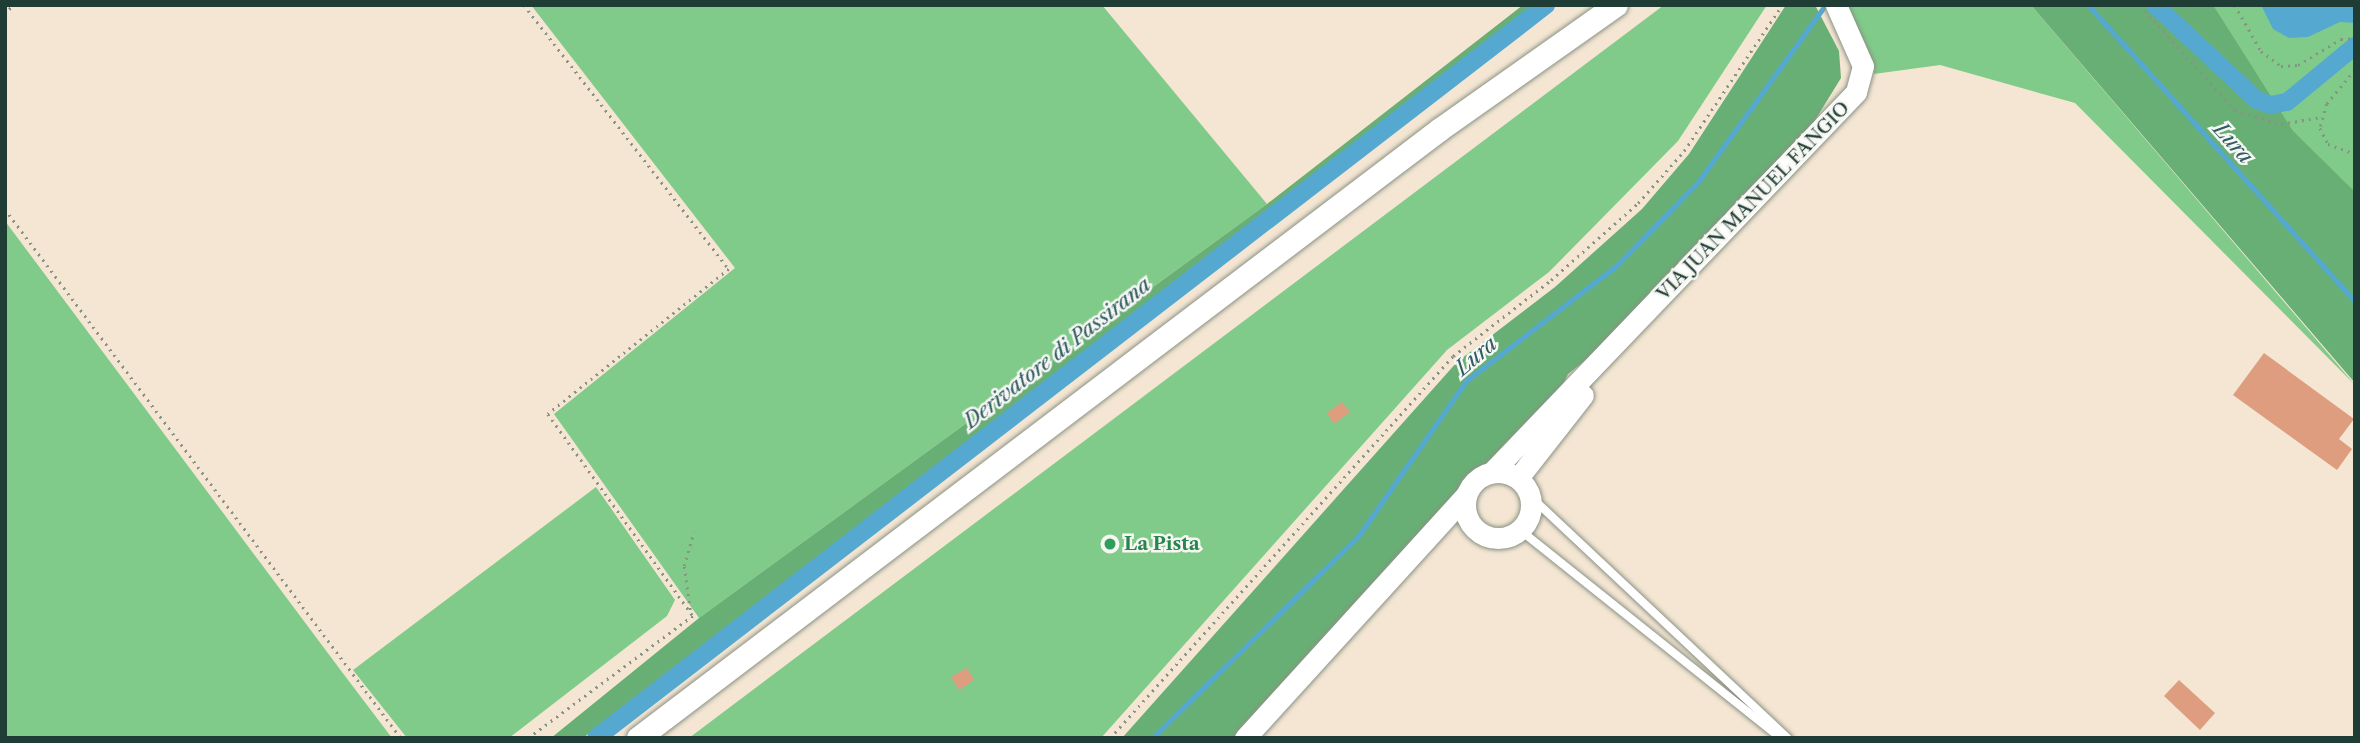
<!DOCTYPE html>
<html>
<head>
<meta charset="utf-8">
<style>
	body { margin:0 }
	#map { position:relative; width:2360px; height:743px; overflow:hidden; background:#f4e6d3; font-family:"Libre Caslon Text",serif }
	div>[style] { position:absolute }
	.green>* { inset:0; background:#80cb89 }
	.forest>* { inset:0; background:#68af75 }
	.water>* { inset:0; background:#55a8d0 }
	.stream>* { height:5px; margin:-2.5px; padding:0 2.5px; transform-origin:2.5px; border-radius:2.5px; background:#55a8d0 }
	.canal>* { height:18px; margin:-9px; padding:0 9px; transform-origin:9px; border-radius:9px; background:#55a8d0 }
	.building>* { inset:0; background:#de9d7e }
	.path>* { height:2.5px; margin-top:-1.25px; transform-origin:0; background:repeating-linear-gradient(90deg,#8a9284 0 2px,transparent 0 7px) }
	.roads { filter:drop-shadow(0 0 2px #8a9284) drop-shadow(0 0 2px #8a9284) }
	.service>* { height:8px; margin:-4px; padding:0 4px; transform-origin:4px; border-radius:4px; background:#fff }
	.tertiary>* { height:21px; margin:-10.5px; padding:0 10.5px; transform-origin:10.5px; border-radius:10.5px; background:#fff }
	.tertiary>.ring { margin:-10.5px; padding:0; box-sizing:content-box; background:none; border:21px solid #fff; border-radius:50% }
	.secondary>* { height:23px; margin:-11.5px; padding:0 11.5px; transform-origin:11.5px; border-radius:11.5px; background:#fff }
	.dots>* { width:19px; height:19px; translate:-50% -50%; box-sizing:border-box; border:4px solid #f6f6f2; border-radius:50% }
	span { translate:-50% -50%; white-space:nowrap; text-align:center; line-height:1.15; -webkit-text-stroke:5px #f6f6f2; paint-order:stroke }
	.street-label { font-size:19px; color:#1f3d34 }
	.leisure-label { font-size:19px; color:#27864d; font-weight:700 }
	.left { translate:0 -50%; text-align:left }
	.water-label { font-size:21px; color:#2f5d63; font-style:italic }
	.frame { position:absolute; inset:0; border:7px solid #1f3d34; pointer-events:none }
</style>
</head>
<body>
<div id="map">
	<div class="green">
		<div style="clip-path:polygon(531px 5px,1102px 5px,1267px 204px,699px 618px,554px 414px,735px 268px)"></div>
		<div style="clip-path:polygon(1664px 5px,1767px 5px,1678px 141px,1549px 272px,1447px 350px,1101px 738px,689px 738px)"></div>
		<div style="clip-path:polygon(1848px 5px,2031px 5px,2355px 385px,2075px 103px,1940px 65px,1874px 74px)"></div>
		<div style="clip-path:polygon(2160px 5px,2355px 5px,2355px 282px)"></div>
		<div style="clip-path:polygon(5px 221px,342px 672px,392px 738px,5px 738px)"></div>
		<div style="clip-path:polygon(596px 487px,675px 600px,667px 616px,509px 738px,407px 738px,353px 670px)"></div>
	</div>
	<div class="forest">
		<div style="clip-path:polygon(1523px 5px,1541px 5px,583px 738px,551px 738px,699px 618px,1267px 204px)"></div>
		<div style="clip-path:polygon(1786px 5px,1815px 5px,1839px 51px,1841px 78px,1809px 130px,1737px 201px,1623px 331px,1568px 374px,1562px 387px,1235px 738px,1122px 738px,1457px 362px,1555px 287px,1642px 209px,1689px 154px)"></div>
		<div style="clip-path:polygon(2031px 5px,2213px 5px,2293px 131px,2355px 192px,2355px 383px)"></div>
	</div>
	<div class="water">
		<div style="clip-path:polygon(2261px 5px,2355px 5px,2355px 23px,2340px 22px,2308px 37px,2289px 38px,2273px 29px)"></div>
	</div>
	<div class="stream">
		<div style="left:2088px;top:5px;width:399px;rotate:48deg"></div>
		<div style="left:1152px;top:738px;width:290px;rotate:-44.4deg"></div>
		<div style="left:1359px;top:535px;width:188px;rotate:-55.2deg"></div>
		<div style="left:1466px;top:381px;width:189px;rotate:-37.5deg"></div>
		<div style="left:1616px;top:266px;width:117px;rotate:-45.7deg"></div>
		<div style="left:1698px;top:182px;width:218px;rotate:-54.3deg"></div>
	</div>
	<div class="canal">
		<div style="left:2155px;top:5px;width:139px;rotate:43deg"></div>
		<div style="left:2257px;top:100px;width:15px;rotate:20deg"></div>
		<div style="left:2271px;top:105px;width:16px;rotate:-11deg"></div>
		<div style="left:2287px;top:102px;width:88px;rotate:-39.5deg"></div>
		<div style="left:596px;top:738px;width:1200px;rotate:-37.65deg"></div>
	</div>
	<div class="building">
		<div style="clip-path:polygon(2264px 353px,2354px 419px,2339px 439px,2352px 449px,2337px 470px,2233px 395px)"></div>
		<div style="clip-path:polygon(1342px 402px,1350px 412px,1334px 424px,1327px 413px)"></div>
		<div style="clip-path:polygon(967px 668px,974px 680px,959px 690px,951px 677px)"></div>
		<div style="clip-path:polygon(2179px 680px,2215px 713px,2200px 730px,2164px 696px)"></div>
	</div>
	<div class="path">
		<div style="left:524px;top:5px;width:334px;rotate:52.2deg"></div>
		<div style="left:729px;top:269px;width:232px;rotate:141.3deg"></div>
		<div style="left:548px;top:414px;width:249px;rotate:54.3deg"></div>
		<div style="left:693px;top:616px;width:204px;rotate:143.4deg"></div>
		<div style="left:2140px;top:5px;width:142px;rotate:47.9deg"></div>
		<div style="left:2235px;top:110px;width:48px;rotate:16.9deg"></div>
		<div style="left:2281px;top:124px;width:41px;rotate:-9.9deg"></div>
		<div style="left:2235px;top:5px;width:53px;rotate:60.5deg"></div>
		<div style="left:2261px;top:51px;width:25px;rotate:37deg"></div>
		<div style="left:2281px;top:66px;width:17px;rotate:-3deg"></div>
		<div style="left:2298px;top:65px;width:50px;rotate:-31.2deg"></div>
		<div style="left:2341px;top:39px;width:14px;rotate:-4deg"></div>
		<div style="left:5px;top:15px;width:12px;rotate:-55deg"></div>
		<div style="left:2355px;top:70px;width:44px;rotate:129.5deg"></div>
		<div style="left:2327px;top:104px;width:25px;rotate:106deg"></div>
		<div style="left:2320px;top:128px;width:18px;rotate:63deg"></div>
		<div style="left:2328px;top:144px;width:29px;rotate:20deg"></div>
		<div style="left:5px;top:209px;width:661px;rotate:53.18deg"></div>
		<div style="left:690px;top:610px;width:44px;rotate:-97.8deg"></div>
		<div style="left:684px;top:566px;width:35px;rotate:-74deg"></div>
		<div style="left:1110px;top:738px;width:513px;rotate:-48.08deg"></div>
		<div style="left:1453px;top:356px;width:124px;rotate:-37.8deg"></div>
		<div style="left:1551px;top:280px;width:116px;rotate:-41.5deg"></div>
		<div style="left:1638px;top:203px;width:69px;rotate:-48.5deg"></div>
		<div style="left:1684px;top:151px;width:176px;rotate:-56.1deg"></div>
	</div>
	<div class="roads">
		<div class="service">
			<div style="left:1530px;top:496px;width:354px;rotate:43.2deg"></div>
			<div style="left:1520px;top:530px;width:334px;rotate:38.6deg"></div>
		</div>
		<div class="tertiary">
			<div class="ring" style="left:1465px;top:472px;width:45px;height:45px"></div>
			<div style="left:1492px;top:472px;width:526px;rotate:-46.23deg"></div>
			<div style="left:1856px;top:92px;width:27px;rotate:-75deg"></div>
			<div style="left:1863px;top:66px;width:67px;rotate:-113.9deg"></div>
			<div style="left:1518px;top:478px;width:105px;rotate:-51.9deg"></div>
			<div style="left:1245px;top:738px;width:327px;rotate:-47.7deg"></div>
		</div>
		<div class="secondary">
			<div style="left:638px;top:738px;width:1007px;rotate:-37.21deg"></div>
			<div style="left:1440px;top:129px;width:215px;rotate:-35.2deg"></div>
		</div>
	</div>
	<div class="dots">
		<div style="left:1110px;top:544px;background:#2e9e5b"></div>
	</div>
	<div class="street-label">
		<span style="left:1753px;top:201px;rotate:-46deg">VIA JUAN MANUEL FANGIO</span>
	</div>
	<div class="leisure-label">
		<span class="left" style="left:1124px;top:544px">La Pista</span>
	</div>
	<div class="water-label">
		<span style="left:2233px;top:143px;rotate:48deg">Lura</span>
		<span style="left:1057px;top:353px;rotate:-38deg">Derivatore di Passirana</span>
		<span style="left:1476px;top:356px;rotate:-40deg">Lura</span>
	</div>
	<div class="frame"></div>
</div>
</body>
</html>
